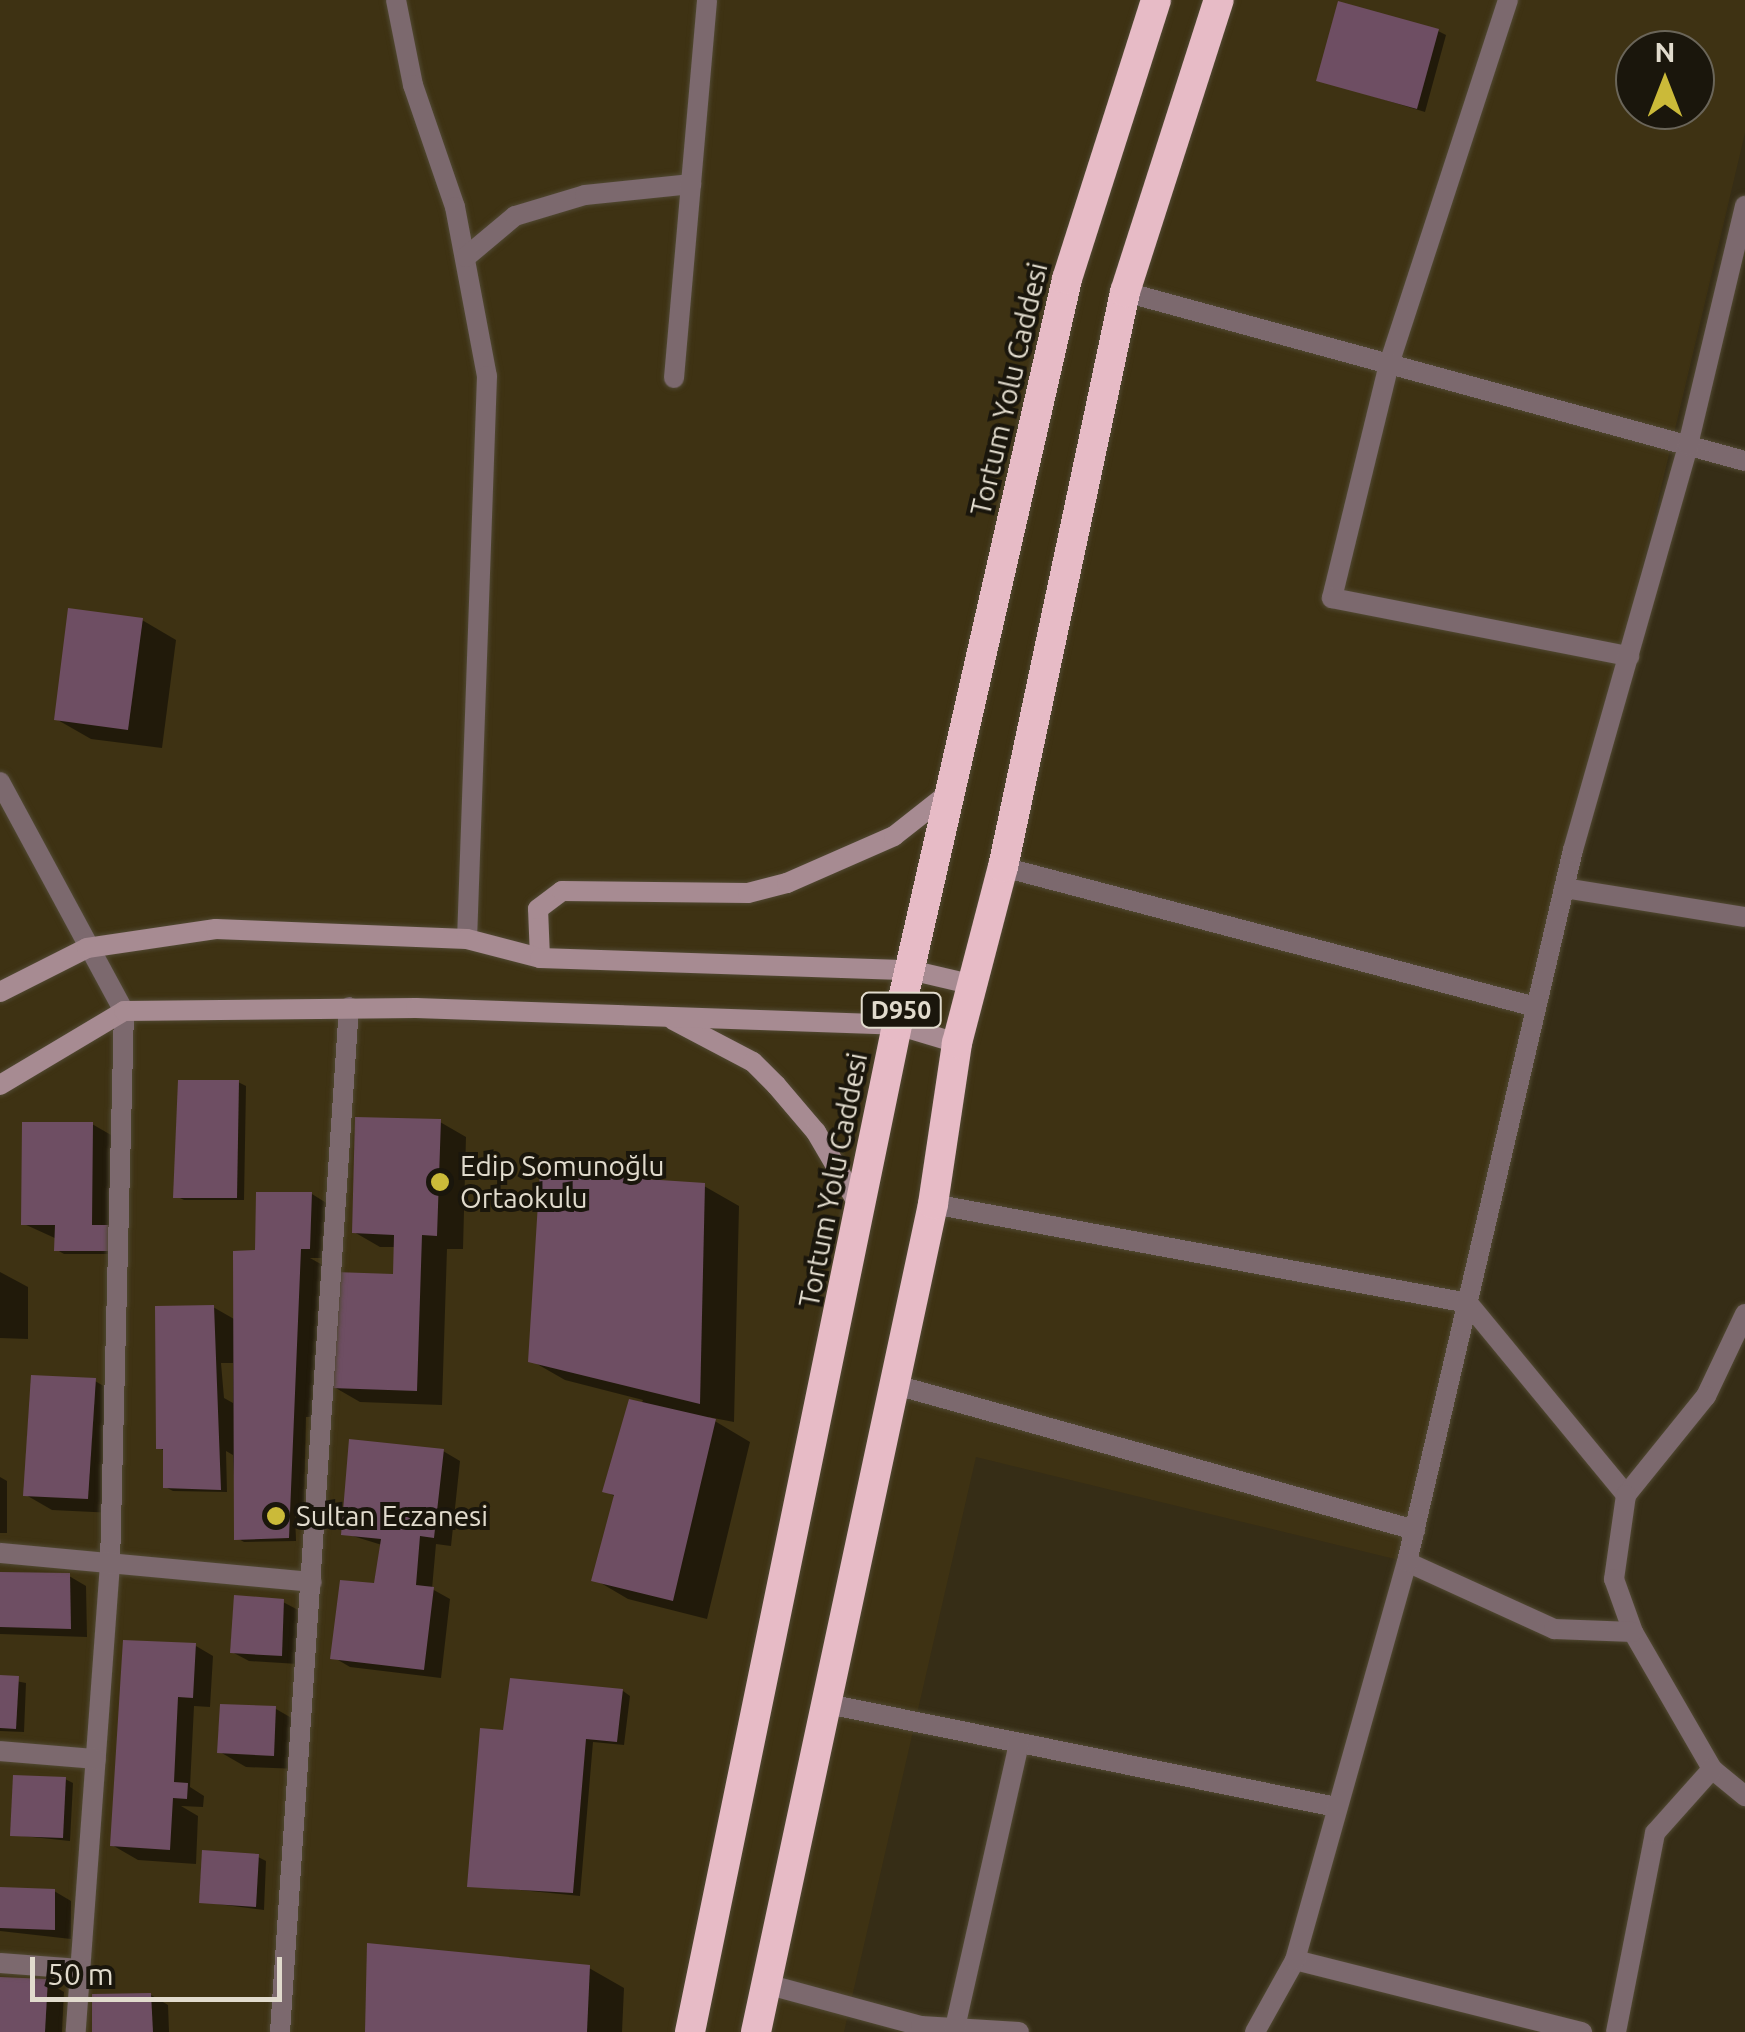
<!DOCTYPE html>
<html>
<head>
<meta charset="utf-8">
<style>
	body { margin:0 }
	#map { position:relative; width:1745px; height:2032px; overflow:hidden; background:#362d16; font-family:Ubuntu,sans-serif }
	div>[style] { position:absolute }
	.built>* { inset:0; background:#3e3213 }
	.shadow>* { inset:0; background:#0007 }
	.building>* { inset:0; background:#6e4e63 }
	.roads { filter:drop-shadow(0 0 2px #514933) drop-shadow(0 0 2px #514933) }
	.street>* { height:20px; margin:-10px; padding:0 10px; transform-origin:10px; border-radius:10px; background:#7c696e }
	.secondary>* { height:20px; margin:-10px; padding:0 10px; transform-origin:10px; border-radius:10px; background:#a78b92 }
	.highway>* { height:30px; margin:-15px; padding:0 15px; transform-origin:15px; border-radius:15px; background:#e7bbc6 }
	.dots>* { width:28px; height:28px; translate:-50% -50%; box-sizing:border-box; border:5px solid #1a160c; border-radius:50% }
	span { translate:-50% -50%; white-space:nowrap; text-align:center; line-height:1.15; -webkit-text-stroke:8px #1a160c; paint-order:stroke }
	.shield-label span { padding:2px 8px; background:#1a160c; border:2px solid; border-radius:8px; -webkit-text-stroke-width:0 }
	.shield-label { font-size:25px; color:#e1dbcd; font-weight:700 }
	.street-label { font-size:28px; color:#e1dbcd }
	.poi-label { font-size:28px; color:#e1dbcd }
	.left { translate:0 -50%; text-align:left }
	.north { position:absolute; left:1615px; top:30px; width:100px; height:100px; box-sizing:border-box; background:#1a160c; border:2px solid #6a6559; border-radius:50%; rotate:0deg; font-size:28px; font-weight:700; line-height:40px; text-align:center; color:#e1dbcd }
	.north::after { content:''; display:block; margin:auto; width:35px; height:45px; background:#cbba39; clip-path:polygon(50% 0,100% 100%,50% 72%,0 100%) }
	.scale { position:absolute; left:30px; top:1957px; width:252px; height:45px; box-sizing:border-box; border:5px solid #e1dbcd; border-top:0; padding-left:12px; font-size:30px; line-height:35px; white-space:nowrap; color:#e1dbcd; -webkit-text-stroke:8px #1a160c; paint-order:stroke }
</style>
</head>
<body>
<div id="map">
	<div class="built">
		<div style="clip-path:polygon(evenodd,0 0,1745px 0,1745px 133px,1407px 1562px,976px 1457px,844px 2032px,0 2032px,0 0,1635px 50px,1695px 50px,1695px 110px,1635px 110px,1635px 50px)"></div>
	</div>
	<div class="shadow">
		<div style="clip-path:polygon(1438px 31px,1446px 35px,1425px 112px,1319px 80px)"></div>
		<div style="clip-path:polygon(142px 620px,176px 640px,162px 748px,91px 739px,56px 719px)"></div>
		<div style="clip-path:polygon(238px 1082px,246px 1086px,244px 1200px,184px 1200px,176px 1196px)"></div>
		<div style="clip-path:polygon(440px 1122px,466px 1137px,463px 1249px,447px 1249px,442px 1405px,360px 1402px,334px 1387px,396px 1276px,397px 1247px,380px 1247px,354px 1232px)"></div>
		<div style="clip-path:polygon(92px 1124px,118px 1139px,120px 1254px,64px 1254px,57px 1250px,57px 1239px,24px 1224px)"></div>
		<div style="clip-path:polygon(704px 1186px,739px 1206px,734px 1422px,708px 1417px,750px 1442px,707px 1619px,628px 1599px,594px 1579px,616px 1497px,605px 1491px,643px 1400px,565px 1380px,530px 1360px)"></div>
		<div style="clip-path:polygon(evenodd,312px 1194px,328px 1204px,326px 1258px,310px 1258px,326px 1267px,325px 1417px,306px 1417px,304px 1512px,295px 1512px,296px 1541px,244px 1542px,237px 1538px,233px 1455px,226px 1451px,227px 1492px,173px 1491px,165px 1487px,166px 1452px,158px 1447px,213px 1307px,234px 1319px,264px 1253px,312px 1194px,221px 1363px,233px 1363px,233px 1403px,224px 1398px,221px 1363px)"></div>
		<div style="clip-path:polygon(0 1272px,28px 1287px,28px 1339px,0 1338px)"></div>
		<div style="clip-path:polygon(95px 1381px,112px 1391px,114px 1513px,52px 1510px,26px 1495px)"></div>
		<div style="clip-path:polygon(443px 1451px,460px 1461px,451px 1546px,436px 1544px,432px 1589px,450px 1599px,441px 1678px,350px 1667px,333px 1657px,376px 1586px,382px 1545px,343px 1533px)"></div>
		<div style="clip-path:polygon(0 1477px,7px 1481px,7px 1533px,0 1533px)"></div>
		<div style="clip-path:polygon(0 1573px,69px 1576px,86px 1586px,87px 1637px,0 1634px)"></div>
		<div style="clip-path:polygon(283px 1602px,300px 1611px,298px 1664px,249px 1661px,232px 1652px)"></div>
		<div style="clip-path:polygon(196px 1646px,213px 1656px,210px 1707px,194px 1706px,190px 1787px,204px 1796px,203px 1807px,181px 1806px,198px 1816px,196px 1864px,138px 1860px,112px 1845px)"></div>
		<div style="clip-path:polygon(0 1678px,26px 1683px,24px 1732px,0 1731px)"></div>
		<div style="clip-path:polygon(623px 1691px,630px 1696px,624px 1745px,593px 1742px,580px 1896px,470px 1885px,505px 1733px)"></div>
		<div style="clip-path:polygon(276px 1709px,302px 1724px,299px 1769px,246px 1767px,220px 1752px)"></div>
		<div style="clip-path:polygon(65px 1779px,73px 1783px,70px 1841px,13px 1835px)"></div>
		<div style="clip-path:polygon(258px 1857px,266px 1861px,264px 1910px,202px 1902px)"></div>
		<div style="clip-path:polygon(0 1890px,54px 1891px,71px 1901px,71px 1939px,0 1931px)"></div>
		<div style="clip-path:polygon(589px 1968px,624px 1988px,622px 2032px,368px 2032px)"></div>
		<div style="clip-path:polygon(0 1980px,47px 1982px,64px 1992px,62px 2032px,0 2032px)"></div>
		<div style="clip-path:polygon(151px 1995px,168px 2005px,169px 2032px,95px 2032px)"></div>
	</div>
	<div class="building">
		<div style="clip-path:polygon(1338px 1px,1439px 29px,1417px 109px,1316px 81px)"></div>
		<div style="clip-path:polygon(68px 608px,143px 618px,128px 730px,54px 720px)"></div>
		<div style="clip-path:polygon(178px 1080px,239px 1080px,237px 1198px,173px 1198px)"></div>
		<div style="clip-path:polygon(355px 1117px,441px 1119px,437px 1236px,422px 1235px,417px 1391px,331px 1388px,335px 1272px,393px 1274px,394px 1235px,352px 1233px)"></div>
		<div style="clip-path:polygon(22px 1122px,93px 1122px,92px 1225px,112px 1225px,113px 1251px,54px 1251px,55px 1225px,21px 1225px)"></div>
		<div style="clip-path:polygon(540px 1172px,705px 1183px,700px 1404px,528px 1362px)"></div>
		<div style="clip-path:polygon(256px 1192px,312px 1192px,310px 1249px,301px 1249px,289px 1538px,234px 1540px,233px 1251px,255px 1250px)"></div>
		<div style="clip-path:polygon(214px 1305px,221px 1490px,163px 1488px,163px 1449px,156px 1449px,155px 1306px)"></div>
		<div style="clip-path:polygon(31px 1375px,96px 1378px,88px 1499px,23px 1496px)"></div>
		<div style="clip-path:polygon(629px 1399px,716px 1419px,673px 1601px,591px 1581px,614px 1495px,602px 1492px)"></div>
		<div style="clip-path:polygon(349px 1439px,444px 1449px,434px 1538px,420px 1536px,416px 1585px,434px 1587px,424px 1670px,330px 1659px,340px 1580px,374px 1583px,381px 1539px,341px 1535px)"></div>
		<div style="clip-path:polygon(0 1572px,70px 1573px,71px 1629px,0 1627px)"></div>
		<div style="clip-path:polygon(234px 1595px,284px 1599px,282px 1656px,230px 1653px)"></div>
		<div style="clip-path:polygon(123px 1640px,196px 1643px,193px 1698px,178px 1697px,174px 1782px,188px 1783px,187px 1799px,173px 1798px,170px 1850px,110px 1846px)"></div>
		<div style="clip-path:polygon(0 1675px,19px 1676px,16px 1729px,0 1728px)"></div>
		<div style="clip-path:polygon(510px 1678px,623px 1689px,617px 1742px,586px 1739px,573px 1893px,467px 1887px,480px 1728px,503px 1730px)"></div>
		<div style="clip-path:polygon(220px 1704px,276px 1706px,274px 1756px,217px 1753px)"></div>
		<div style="clip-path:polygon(13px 1775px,66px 1777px,63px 1838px,10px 1836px)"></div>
		<div style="clip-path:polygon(202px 1850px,259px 1854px,256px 1907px,199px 1903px)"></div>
		<div style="clip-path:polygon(0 1887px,55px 1889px,55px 1930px,0 1928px)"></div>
		<div style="clip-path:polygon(367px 1943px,590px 1965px,587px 2032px,365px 2032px)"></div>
		<div style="clip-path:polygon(0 1977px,48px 1979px,45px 2032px,0 2032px)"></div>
		<div style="clip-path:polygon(151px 1993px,153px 2032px,92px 2032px,92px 1994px)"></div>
	</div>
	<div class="roads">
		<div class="street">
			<div style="left:396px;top:0;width:87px;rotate:78.7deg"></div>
			<div style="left:413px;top:85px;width:129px;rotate:71deg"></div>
			<div style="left:455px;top:207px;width:172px;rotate:79.3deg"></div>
			<div style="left:487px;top:376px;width:563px;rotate:92.03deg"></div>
			<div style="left:1508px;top:0;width:383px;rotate:108.1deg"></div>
			<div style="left:1389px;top:364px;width:241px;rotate:103.7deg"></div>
			<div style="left:1332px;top:598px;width:303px;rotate:11.1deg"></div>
			<div style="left:466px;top:257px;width:64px;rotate:-39.9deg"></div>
			<div style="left:515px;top:216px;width:73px;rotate:-16.7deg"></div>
			<div style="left:585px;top:195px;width:107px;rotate:-5.9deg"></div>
			<div style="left:1125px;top:292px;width:643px;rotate:15.25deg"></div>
			<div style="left:674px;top:378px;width:379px;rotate:-85deg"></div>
			<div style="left:0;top:782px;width:260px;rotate:61.6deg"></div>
			<div style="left:124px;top:1011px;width:553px;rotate:91.45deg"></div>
			<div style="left:110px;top:1564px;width:469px;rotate:94.2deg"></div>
			<div style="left:1003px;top:867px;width:551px;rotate:14.72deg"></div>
			<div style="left:1564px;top:888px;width:183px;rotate:9.1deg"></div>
			<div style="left:933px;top:1204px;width:544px;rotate:10.48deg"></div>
			<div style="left:1468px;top:1303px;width:249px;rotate:50.5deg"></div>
			<div style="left:1745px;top:1314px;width:91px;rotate:115.4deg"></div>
			<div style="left:1706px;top:1396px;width:127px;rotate:128.9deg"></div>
			<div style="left:1626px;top:1495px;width:85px;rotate:98.1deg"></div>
			<div style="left:1614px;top:1579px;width:56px;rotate:70.3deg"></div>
			<div style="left:1633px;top:1632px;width:158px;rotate:60deg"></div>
			<div style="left:1712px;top:1769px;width:43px;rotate:39.3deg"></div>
			<div style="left:896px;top:1385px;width:539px;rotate:15.61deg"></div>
			<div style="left:0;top:1553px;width:313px;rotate:5.3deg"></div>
			<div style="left:1407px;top:1562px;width:162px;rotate:24.5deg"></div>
			<div style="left:1554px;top:1629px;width:79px;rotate:2.2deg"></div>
			<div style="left:828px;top:1704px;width:518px;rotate:11.46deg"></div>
			<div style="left:0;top:1751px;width:96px;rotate:4.8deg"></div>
			<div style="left:1295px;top:1960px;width:296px;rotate:14.1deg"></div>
			<div style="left:0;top:1963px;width:80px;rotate:4.3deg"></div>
			<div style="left:766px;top:1984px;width:161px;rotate:15.2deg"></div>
			<div style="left:921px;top:2026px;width:98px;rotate:3.5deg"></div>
			<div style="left:280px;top:2032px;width:1027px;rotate:-86.15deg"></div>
			<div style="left:954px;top:2032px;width:296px;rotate:-77.3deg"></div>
			<div style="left:1255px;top:2032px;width:82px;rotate:-60.9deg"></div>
			<div style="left:1295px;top:1960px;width:413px;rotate:-74.3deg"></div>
			<div style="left:1407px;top:1562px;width:731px;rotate:-76.88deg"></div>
			<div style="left:1573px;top:850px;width:421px;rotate:-74.1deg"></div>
			<div style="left:1688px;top:445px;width:246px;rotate:-76.6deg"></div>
			<div style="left:1616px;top:2032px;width:203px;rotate:-78.9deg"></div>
			<div style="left:1655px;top:1833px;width:86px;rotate:-48.3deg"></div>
		</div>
		<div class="secondary">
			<div style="left:540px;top:958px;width:49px;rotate:-92.3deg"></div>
			<div style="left:538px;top:909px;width:30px;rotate:-37deg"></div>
			<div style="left:562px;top:891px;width:186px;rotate:0.6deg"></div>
			<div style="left:748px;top:893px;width:40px;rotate:-14.4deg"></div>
			<div style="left:787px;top:883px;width:117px;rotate:-23.7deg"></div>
			<div style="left:894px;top:836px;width:71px;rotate:-38.2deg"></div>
			<div style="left:0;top:992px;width:97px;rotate:-26.8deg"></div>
			<div style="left:87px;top:948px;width:130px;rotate:-8.4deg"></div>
			<div style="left:216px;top:929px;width:251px;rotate:2.3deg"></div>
			<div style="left:467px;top:939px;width:75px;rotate:14.6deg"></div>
			<div style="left:540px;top:958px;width:370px;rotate:1.9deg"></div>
			<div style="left:910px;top:970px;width:66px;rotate:13.2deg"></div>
			<div style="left:673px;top:1020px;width:90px;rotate:27.7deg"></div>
			<div style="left:753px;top:1062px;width:33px;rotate:45deg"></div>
			<div style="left:776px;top:1085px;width:62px;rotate:49.6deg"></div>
			<div style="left:816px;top:1132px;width:89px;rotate:59.7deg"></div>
			<div style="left:0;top:1085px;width:144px;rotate:-30.8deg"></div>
			<div style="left:124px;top:1011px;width:292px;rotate:-0.6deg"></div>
			<div style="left:416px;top:1008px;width:481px;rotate:2deg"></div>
			<div style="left:897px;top:1025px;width:63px;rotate:16.7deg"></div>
		</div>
		<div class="highway">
			<div style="left:690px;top:2032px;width:1028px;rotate:-78.38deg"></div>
			<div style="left:897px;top:1025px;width:765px;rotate:-77.16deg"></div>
			<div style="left:1067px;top:279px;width:293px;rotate:-72.3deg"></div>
			<div style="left:756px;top:2032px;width:847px;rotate:-77.93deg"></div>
			<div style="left:933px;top:1204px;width:163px;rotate:-81.5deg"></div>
			<div style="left:957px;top:1043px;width:182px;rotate:-75.4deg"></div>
			<div style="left:1003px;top:867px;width:588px;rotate:-78.02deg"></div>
			<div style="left:1125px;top:292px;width:307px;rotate:-72.2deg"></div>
		</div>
	</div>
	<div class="dots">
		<div style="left:440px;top:1182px;background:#cbba39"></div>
		<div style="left:276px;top:1516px;background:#cbba39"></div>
	</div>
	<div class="shield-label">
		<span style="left:901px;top:1010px">D950</span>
	</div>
	<div class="street-label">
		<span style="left:1009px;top:389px;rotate:-77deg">Tortum Yolu Caddesi</span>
		<span style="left:833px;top:1180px;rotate:-79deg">Tortum Yolu Caddesi</span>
	</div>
	<div class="poi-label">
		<span class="left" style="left:460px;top:1182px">Edip Somunoğlu<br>Ortaokulu</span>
		<span class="left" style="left:296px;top:1516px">Sultan Eczanesi</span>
	</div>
	<div class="north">N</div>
	<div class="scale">50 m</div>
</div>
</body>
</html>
